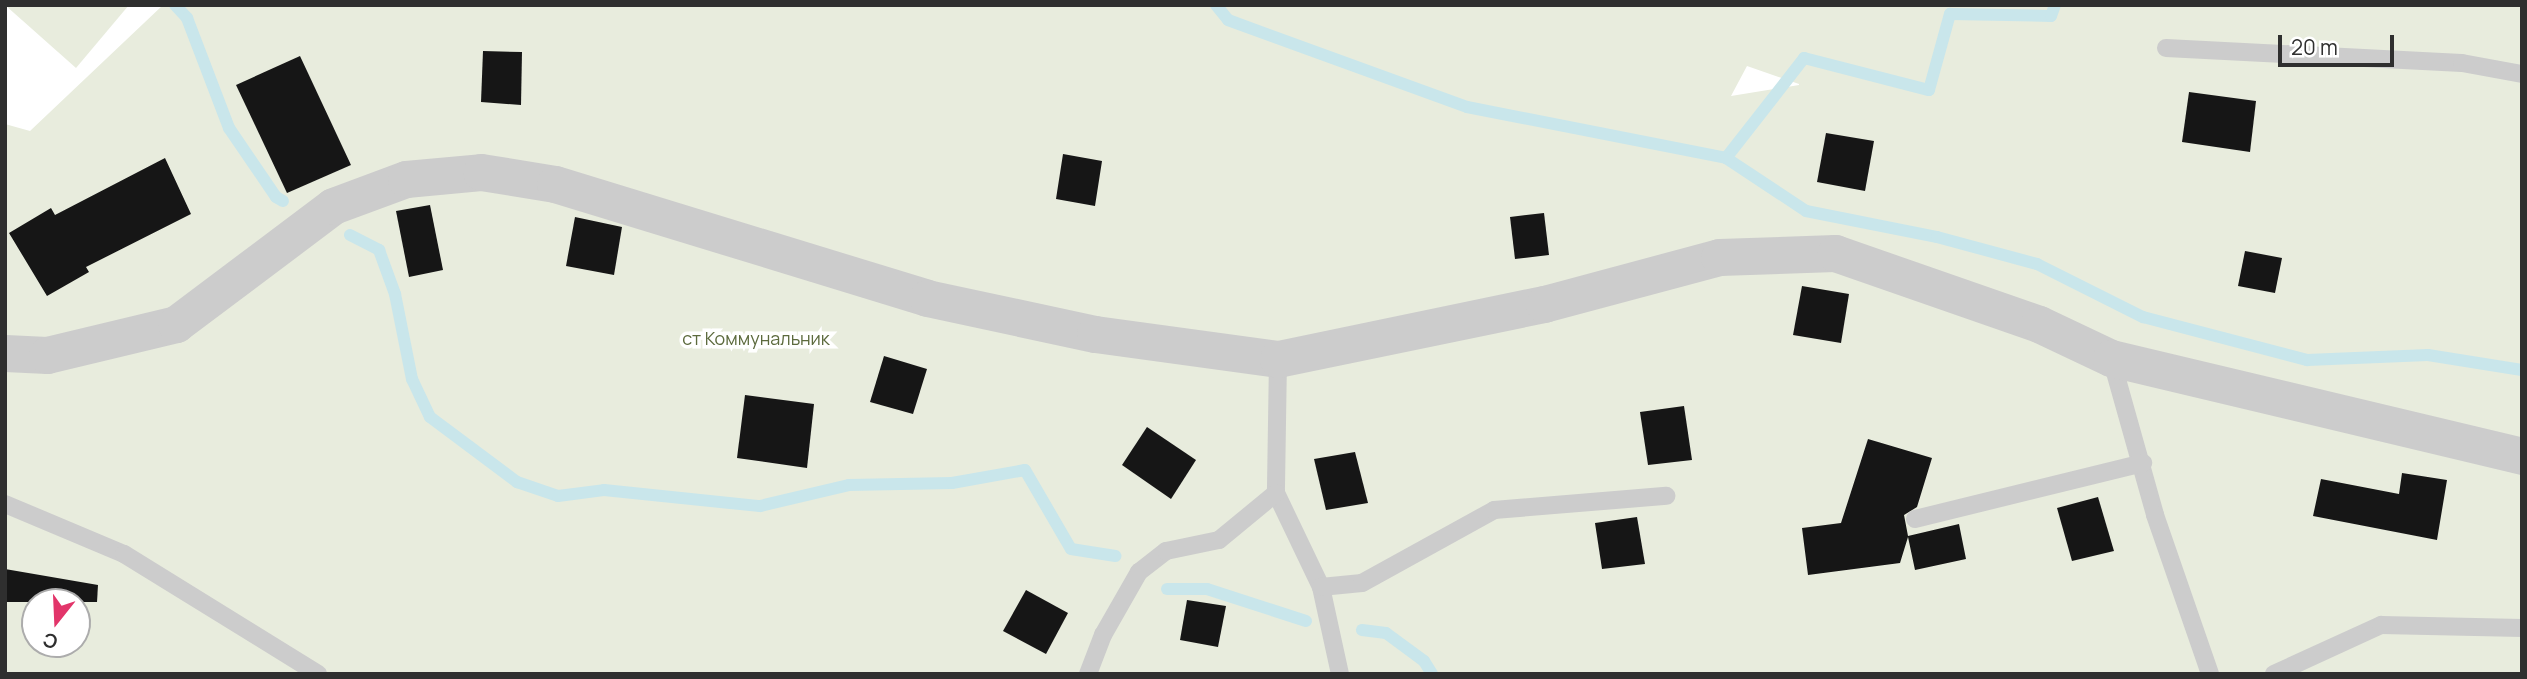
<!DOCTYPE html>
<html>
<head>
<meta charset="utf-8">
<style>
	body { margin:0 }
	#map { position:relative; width:2527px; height:679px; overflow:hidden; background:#fff; font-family:Manrope,sans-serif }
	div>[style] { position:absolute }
	.green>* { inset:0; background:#e8ecdd }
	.stream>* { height:12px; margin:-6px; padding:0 6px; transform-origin:6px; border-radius:6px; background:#c9e6eb }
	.building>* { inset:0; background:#161616 }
	.service>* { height:18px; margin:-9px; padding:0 9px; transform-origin:9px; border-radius:9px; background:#ccc }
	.minor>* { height:37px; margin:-18.5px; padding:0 18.5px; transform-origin:18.5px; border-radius:18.5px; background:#ccc }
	span { translate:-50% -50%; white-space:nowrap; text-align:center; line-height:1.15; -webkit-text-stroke:7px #fff; paint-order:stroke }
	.park-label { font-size:18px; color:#5c6a3d }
	.frame { position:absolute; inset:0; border:7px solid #2f2f2f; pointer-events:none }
	.north { position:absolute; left:21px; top:588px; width:70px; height:70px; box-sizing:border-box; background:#fff; border:2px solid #acacac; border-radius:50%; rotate:198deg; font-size:19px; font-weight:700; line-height:28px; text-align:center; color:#2f2f2f }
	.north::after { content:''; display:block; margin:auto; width:24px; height:32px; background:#e2356a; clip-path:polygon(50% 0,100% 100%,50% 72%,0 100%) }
	.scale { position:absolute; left:2278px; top:35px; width:116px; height:32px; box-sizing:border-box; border:4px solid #2f2f2f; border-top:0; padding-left:9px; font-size:21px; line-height:24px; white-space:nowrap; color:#2f2f2f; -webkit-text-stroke:5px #fff; paint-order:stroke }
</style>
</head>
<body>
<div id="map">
	<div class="green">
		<div style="clip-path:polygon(5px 5px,129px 5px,76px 68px)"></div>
		<div style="clip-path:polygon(evenodd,163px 5px,2522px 5px,2522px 674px,5px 674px,5px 124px,30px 131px,163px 5px,1747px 66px,1799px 84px,1799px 85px,1731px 96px,1747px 66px,163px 5px,35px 602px,77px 602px,77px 644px,35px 644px,35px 602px)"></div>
	</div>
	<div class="stream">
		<div style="left:175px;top:5px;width:18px;rotate:47deg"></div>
		<div style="left:187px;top:18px;width:118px;rotate:69.1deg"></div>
		<div style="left:229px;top:128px;width:83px;rotate:55.7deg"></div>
		<div style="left:276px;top:197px;width:8px;rotate:30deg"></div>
		<div style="left:1216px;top:5px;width:19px;rotate:51deg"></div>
		<div style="left:1228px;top:20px;width:254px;rotate:20deg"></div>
		<div style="left:1467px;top:107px;width:264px;rotate:11.1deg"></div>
		<div style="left:1726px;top:158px;width:127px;rotate:-52deg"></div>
		<div style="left:1804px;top:58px;width:129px;rotate:14.4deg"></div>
		<div style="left:1929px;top:90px;width:79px;rotate:-74.6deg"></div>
		<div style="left:1950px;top:14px;width:101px;rotate:1.1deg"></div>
		<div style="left:2051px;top:16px;width:12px;rotate:-70deg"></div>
		<div style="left:1726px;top:158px;width:96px;rotate:33.5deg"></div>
		<div style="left:1806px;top:211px;width:134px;rotate:11.2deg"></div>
		<div style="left:1937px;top:237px;width:104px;rotate:15.1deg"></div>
		<div style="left:2037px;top:264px;width:119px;rotate:26.6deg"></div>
		<div style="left:2143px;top:317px;width:170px;rotate:14.7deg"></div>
		<div style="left:2307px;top:360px;width:121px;rotate:-2.4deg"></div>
		<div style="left:2428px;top:355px;width:95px;rotate:9.1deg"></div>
		<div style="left:350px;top:235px;width:33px;rotate:27deg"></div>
		<div style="left:379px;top:250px;width:47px;rotate:70deg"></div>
		<div style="left:395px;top:294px;width:87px;rotate:78.7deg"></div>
		<div style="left:412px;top:379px;width:42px;rotate:64.7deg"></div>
		<div style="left:430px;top:417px;width:109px;rotate:36.8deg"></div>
		<div style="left:517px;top:482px;width:43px;rotate:18.9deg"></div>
		<div style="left:558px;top:496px;width:46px;rotate:-7.4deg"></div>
		<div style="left:604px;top:490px;width:157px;rotate:5.9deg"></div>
		<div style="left:760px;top:506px;width:91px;rotate:-13.3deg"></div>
		<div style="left:849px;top:485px;width:103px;rotate:-1.1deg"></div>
		<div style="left:952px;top:483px;width:74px;rotate:-10.1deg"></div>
		<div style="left:1025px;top:470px;width:91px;rotate:59.8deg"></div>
		<div style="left:1071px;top:549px;width:45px;rotate:9deg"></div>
		<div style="left:1167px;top:589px;width:40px"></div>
		<div style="left:1207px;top:589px;width:104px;rotate:17.9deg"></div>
		<div style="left:1362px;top:630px;width:24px;rotate:7deg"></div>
		<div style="left:1386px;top:633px;width:47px;rotate:36.4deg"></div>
		<div style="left:1424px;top:661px;width:15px;rotate:58deg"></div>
	</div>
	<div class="building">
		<div style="clip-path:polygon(483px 51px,522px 52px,521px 105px,481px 102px)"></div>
		<div style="clip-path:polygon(300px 56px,351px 165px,287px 193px,236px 85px)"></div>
		<div style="clip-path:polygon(2189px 92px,2256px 101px,2250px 152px,2182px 142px)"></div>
		<div style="clip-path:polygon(1826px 133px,1874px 141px,1865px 191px,1817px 182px)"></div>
		<div style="clip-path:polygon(1063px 154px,1102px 161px,1095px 206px,1056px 199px)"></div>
		<div style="clip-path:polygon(165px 158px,191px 214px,86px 267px,89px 272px,47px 296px,9px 233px,51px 208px,55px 215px)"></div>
		<div style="clip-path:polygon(430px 205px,443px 270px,409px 277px,396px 211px)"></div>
		<div style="clip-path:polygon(1544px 213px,1549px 255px,1515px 259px,1510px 217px)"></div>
		<div style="clip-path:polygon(575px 217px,622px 227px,614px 275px,566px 266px)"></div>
		<div style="clip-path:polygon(2245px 251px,2282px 258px,2275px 293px,2238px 286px)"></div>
		<div style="clip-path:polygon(1802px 286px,1849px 294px,1841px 343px,1793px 335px)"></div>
		<div style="clip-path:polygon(884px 356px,927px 369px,913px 414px,870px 402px)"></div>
		<div style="clip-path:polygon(745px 395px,814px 404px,807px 468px,737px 458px)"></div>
		<div style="clip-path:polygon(1684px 406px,1692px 460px,1648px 465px,1640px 412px)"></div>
		<div style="clip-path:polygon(1147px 427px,1196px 460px,1171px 499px,1122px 465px)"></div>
		<div style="clip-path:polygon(1868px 439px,1932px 458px,1917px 507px,1904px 515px,1908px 536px,1959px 524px,1966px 559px,1915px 570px,1908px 537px,1900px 563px,1808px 575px,1802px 528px,1841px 523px)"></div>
		<div style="clip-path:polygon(1355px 452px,1368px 503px,1326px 510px,1314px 459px)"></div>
		<div style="clip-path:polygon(2402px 473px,2447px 480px,2437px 540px,2313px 516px,2321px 479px,2399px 494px)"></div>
		<div style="clip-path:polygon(2098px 497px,2114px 551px,2072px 561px,2057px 508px)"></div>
		<div style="clip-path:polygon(1637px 517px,1645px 564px,1602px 569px,1595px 523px)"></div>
		<div style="clip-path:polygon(5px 569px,98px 585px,97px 602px,5px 602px)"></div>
		<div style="clip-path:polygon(1026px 590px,1068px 613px,1046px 654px,1003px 631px)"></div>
		<div style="clip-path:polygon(1187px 600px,1226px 606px,1218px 647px,1180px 640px)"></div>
	</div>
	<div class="service">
		<div style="left:2166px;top:48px;width:296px;rotate:2.9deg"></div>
		<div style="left:2462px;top:63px;width:61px;rotate:10.4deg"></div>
		<div style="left:2111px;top:358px;width:163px;rotate:74.3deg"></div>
		<div style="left:2155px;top:515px;width:168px;rotate:70.9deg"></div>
		<div style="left:1278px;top:359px;width:134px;rotate:90.9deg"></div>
		<div style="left:1276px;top:493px;width:104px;rotate:64.4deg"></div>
		<div style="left:1321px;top:587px;width:89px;rotate:77.7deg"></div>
		<div style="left:5px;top:504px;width:129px;rotate:22.8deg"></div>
		<div style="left:124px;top:554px;width:228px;rotate:31.7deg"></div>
		<div style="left:1915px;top:519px;width:235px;rotate:-13.8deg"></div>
		<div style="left:1321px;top:587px;width:41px;rotate:-5.6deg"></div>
		<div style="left:1362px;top:583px;width:151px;rotate:-28.9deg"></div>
		<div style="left:1494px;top:510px;width:173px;rotate:-4.7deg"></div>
		<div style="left:1088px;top:674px;width:42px;rotate:-69deg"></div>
		<div style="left:1103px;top:635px;width:73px;rotate:-60.3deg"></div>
		<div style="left:1139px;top:572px;width:34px;rotate:-38deg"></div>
		<div style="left:1166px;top:551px;width:54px;rotate:-11.7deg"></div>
		<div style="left:1219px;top:540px;width:74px;rotate:-39.5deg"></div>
		<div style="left:2274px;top:674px;width:118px;rotate:-24.6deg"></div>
		<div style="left:2381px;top:625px;width:141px;rotate:1.2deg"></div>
	</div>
	<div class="minor">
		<div style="left:5px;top:353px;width:42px;rotate:2.7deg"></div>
		<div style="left:47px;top:355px;width:133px;rotate:-13.5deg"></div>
		<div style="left:176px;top:324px;width:196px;rotate:-36.9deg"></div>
		<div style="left:333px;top:206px;width:78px;rotate:-20.3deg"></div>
		<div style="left:406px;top:179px;width:75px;rotate:-5.3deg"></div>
		<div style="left:481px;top:172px;width:75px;rotate:9.2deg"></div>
		<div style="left:555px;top:184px;width:389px;rotate:17deg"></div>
		<div style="left:927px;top:298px;width:172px;rotate:12.1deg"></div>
		<div style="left:1095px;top:334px;width:185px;rotate:7.8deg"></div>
		<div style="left:1278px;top:359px;width:272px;rotate:-11.7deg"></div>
		<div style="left:1544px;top:304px;width:181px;rotate:-15deg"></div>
		<div style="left:1719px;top:257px;width:116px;rotate:-2deg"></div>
		<div style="left:1835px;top:253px;width:216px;rotate:19.2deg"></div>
		<div style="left:2039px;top:324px;width:80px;rotate:25.3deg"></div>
		<div style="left:2111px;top:358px;width:423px;rotate:13.4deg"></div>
	</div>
	<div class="park-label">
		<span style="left:756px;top:338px">ст Коммунальник</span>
	</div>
	<div class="frame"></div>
	<div class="north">С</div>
	<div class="scale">20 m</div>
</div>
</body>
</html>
